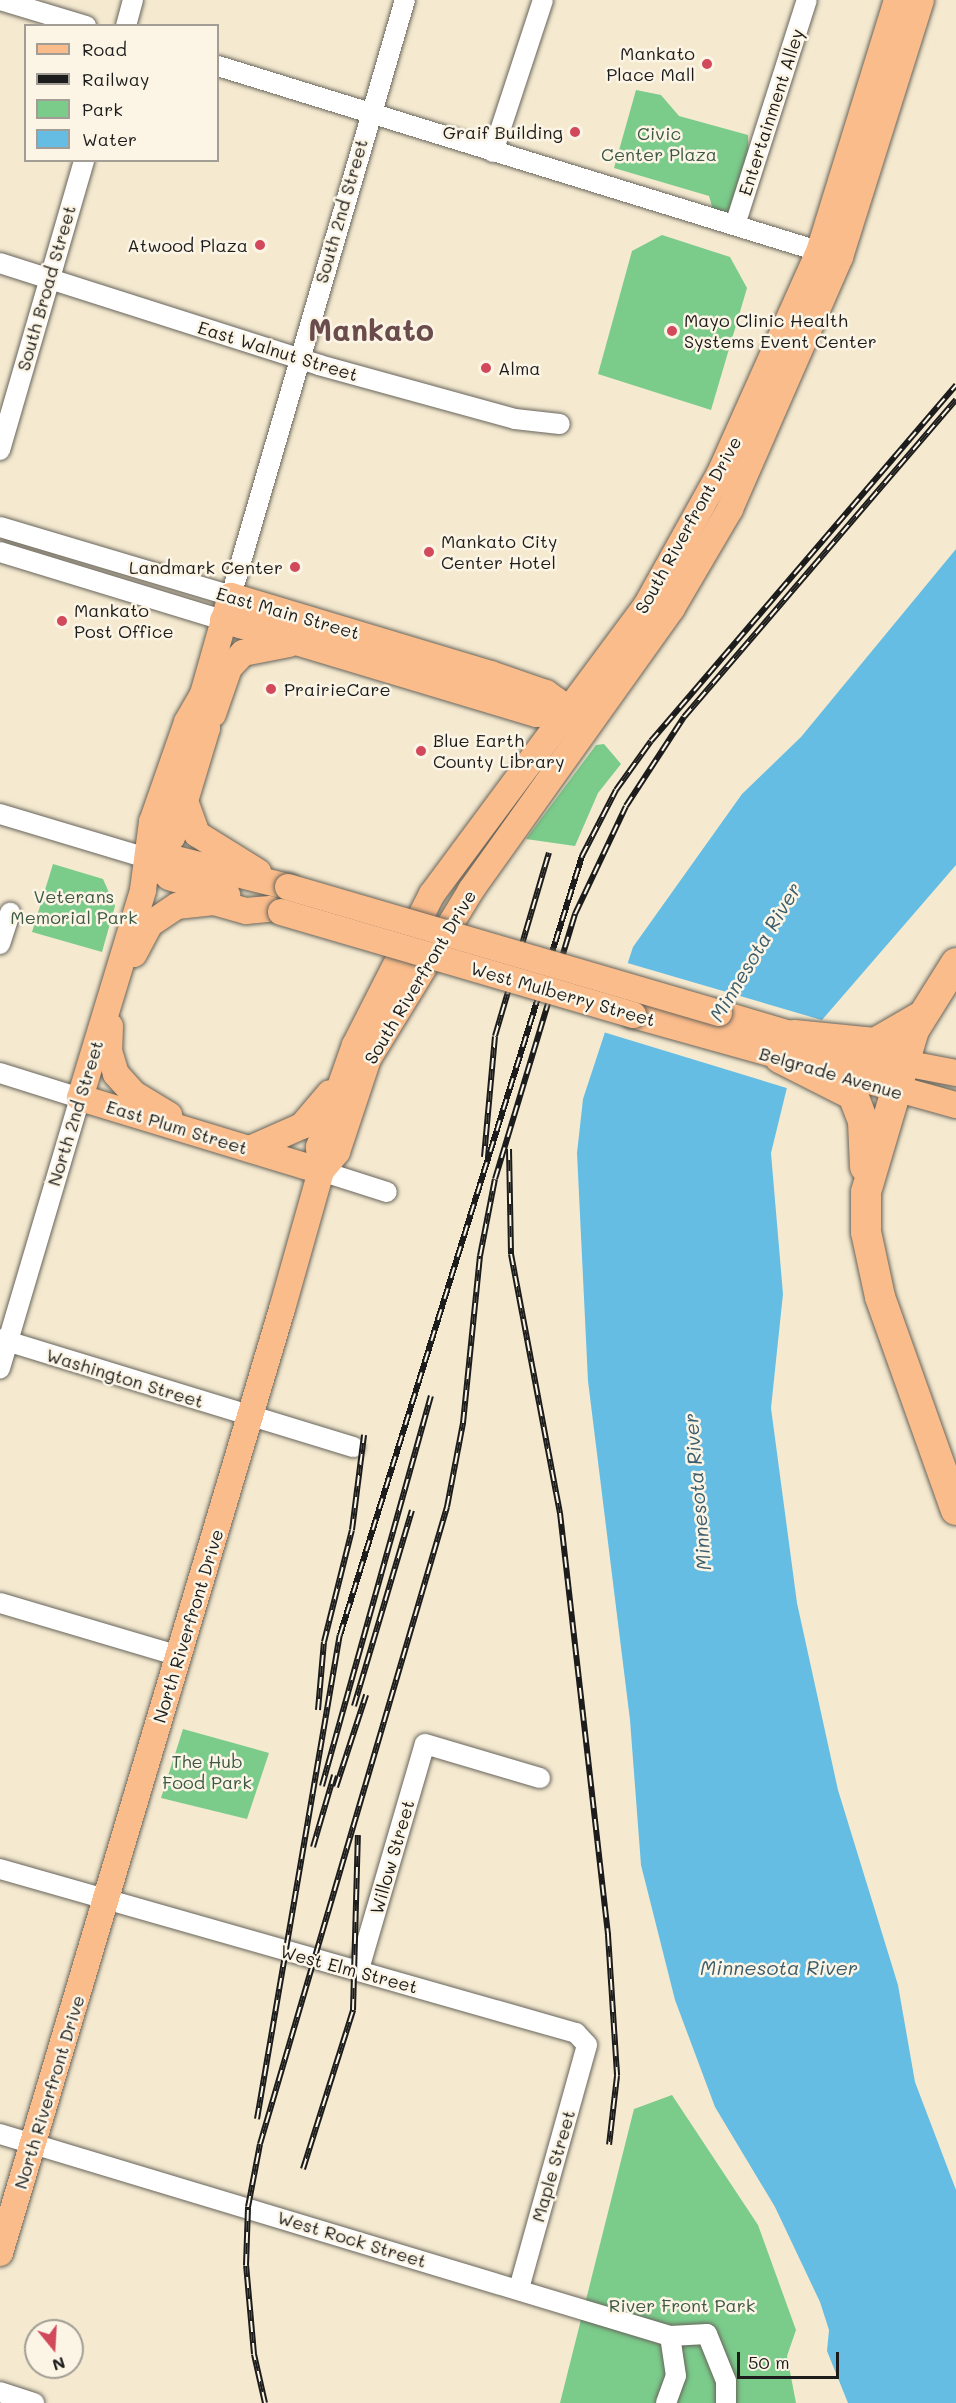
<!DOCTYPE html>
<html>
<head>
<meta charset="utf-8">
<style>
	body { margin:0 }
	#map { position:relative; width:956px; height:2403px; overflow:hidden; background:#f5ead0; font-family:Mali,sans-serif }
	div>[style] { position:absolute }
	.green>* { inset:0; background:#7bcb8b }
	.water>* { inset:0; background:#66bde3 }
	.pier>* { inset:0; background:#f5ead0 }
	.roads { filter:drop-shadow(0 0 2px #68645b) drop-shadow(0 0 2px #68645b) }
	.minor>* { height:20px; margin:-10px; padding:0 10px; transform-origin:10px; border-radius:10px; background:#fff }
	.major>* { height:26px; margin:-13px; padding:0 13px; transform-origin:13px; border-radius:13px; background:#fabc8b }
	.highway>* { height:30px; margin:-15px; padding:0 15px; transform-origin:15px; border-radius:15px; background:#fabc8b }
	.rail>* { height:6px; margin-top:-3px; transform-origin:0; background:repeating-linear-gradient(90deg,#fcf5e5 0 11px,#1c1c1c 0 22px); box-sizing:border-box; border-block:2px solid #1c1c1c }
	.bridges { filter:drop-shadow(0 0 2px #68645b) drop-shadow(0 0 2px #68645b) }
	.major-bridge>* { height:26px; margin:-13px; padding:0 13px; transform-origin:13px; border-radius:13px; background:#fabc8b }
	.dots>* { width:16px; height:16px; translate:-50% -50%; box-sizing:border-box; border:3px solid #fcf5e5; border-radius:50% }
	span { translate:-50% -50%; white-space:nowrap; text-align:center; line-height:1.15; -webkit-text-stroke:5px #fcf5e5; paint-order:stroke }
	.poi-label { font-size:18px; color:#1c1c1c }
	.right { translate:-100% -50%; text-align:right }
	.left { translate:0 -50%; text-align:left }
	.street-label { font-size:18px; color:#1c1c1c }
	.park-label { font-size:18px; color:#3d5943 }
	.water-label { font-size:20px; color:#3a5c6c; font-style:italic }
	.town-label { font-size:30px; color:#6b4c4c; font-weight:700 }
	.legend { position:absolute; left:24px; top:24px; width:195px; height:138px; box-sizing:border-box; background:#fcf5e5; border:2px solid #a29e95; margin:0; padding:8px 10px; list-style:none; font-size:18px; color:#1c1c1c }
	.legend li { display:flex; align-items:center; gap:12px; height:30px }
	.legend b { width:30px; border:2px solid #a29e95 }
	.north { position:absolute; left:24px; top:2319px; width:60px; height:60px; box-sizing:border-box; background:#fcf5e5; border:2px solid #a29e95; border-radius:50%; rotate:162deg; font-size:16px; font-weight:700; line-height:24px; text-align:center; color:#1c1c1c }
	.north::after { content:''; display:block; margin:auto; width:21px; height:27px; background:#d1495b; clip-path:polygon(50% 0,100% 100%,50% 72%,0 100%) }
	.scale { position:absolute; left:737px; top:2352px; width:102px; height:27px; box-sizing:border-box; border:3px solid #1c1c1c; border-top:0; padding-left:8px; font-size:18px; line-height:21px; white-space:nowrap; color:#1c1c1c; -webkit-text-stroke:4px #fcf5e5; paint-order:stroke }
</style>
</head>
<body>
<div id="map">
	<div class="green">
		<div style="clip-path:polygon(636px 90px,661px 95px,679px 116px,748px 135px,749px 162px,730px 214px,713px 210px,709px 196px,614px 168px)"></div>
		<div style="clip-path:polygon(662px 235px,730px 257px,747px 288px,711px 410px,598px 374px,632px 251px)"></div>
		<div style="clip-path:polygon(604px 744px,621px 764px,598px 793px,575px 846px,526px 839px,596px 745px)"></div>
		<div style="clip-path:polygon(53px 864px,103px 879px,115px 906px,102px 952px,32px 932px)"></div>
		<div style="clip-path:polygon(183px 1729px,269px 1753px,247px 1819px,161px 1798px)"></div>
		<div style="clip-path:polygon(672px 2095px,758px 2225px,796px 2330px,787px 2356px,796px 2403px,560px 2403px,634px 2109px)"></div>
	</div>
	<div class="water">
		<div style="clip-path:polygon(956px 549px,956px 865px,822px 1020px,793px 1063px,771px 1153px,783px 1294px,771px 1408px,797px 1603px,838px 1790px,898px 1985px,915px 2082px,956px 2190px,956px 2403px,848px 2403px,827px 2351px,829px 2330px,820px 2302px,775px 2207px,715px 2107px,675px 2000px,641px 1865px,630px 1720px,588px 1381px,577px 1153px,583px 1099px,633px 947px,742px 794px,801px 737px)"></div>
	</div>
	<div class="pier">
		<div style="clip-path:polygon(624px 962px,825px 1021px,796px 1064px,790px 1089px,600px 1031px)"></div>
	</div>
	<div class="roads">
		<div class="minor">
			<div style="left:0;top:0;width:90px;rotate:16.8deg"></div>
			<div style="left:126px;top:26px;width:27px;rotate:-75deg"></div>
			<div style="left:218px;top:66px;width:641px;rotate:17.14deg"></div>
			<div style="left:493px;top:152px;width:160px;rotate:-71.8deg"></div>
			<div style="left:735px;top:225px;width:236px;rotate:-72.3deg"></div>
			<div style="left:0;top:263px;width:335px;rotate:17.7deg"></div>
			<div style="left:319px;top:365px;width:203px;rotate:15.4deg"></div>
			<div style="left:515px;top:419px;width:45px;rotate:6.3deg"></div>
			<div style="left:0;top:450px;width:302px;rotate:-73.8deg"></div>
			<div style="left:0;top:527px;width:241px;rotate:16.6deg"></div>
			<div style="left:231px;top:596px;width:621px;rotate:-73.73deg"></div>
			<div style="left:0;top:552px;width:233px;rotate:17deg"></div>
			<div style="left:0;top:814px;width:157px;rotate:16.7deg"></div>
			<div style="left:0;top:944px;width:33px;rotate:-72deg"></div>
			<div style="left:0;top:1073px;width:84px;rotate:17.4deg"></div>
			<div style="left:80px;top:1098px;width:282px;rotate:106.5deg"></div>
			<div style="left:321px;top:1171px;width:69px;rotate:17.7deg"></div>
			<div style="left:0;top:1339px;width:370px;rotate:17deg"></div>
			<div style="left:0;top:1603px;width:187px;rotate:16.5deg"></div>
			<div style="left:0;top:1869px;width:599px;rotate:15.89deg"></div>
			<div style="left:576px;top:2033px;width:16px;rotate:47deg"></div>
			<div style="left:587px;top:2045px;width:252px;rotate:105.6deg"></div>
			<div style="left:359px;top:1969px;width:234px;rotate:-73.7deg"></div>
			<div style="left:425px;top:1744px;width:120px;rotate:16.5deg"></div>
			<div style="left:0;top:2134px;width:700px;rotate:16.78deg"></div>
			<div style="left:670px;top:2336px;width:37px;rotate:-3deg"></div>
			<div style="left:707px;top:2334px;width:51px;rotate:68deg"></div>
			<div style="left:726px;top:2381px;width:22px;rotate:90deg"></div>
			<div style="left:0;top:2392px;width:36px;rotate:18deg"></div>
			<div style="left:666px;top:2403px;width:29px;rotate:-70deg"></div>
			<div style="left:676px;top:2376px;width:40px;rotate:-98.5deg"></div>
		</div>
		<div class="major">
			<div style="left:223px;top:620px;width:327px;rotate:16.7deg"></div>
			<div style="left:536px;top:714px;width:32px;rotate:-4deg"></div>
			<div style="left:213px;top:714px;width:49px;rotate:-70.8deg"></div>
			<div style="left:229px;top:668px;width:21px;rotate:-47deg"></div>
			<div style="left:243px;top:653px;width:47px;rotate:-11.1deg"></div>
			<div style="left:185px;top:801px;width:35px;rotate:70deg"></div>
			<div style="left:197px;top:834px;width:72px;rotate:31.9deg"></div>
			<div style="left:150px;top:859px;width:31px;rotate:-45deg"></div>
			<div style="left:172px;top:837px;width:38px;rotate:-70deg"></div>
			<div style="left:185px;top:801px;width:76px;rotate:-73.2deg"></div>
			<div style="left:207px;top:728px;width:34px;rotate:-97deg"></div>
			<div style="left:150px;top:859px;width:26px;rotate:43deg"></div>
			<div style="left:169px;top:877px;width:61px;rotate:17.2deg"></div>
			<div style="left:150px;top:859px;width:18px;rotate:-6deg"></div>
			<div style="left:168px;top:857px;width:124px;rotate:14deg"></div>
			<div style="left:134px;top:954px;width:34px;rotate:-62deg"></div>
			<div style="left:150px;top:924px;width:32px;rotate:-34deg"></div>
			<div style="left:177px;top:906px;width:37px;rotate:-6deg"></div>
			<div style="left:214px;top:902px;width:33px;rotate:16deg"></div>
			<div style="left:246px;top:911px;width:24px;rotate:-5deg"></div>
			<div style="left:719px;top:1013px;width:144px;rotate:16.5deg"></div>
			<div style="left:857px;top:1054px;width:101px;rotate:10.9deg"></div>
			<div style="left:633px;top:1015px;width:335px;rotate:15.6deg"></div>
			<div style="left:110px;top:1026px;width:25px;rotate:92deg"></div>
			<div style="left:109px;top:1051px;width:24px;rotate:73deg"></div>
			<div style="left:116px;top:1074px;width:27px;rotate:48deg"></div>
			<div style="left:134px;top:1094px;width:41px;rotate:31deg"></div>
			<div style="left:250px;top:1149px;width:57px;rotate:-23.9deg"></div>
			<div style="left:302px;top:1126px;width:43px;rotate:-49.7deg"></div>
			<div style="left:321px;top:1171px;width:25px;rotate:-50deg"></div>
			<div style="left:337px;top:1152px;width:98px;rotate:-71.6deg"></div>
			<div style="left:368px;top:1059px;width:198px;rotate:-58.6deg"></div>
			<div style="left:471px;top:890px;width:346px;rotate:-54.5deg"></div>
			<div style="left:672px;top:608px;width:115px;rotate:-59.6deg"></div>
			<div style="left:730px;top:509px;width:275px;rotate:-66.4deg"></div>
			<div style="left:840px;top:257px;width:269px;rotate:-72.5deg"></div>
			<div style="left:321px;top:1171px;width:252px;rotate:-163.1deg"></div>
			<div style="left:80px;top:1098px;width:217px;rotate:-73.1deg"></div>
			<div style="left:143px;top:890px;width:69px;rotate:-82.5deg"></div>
			<div style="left:152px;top:822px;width:106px;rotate:-70.7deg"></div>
			<div style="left:187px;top:722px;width:32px;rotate:-60deg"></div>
			<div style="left:203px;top:694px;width:102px;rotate:-74.1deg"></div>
			<div style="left:231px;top:596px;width:271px;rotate:16.7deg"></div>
			<div style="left:491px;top:674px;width:58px;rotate:19.1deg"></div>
			<div style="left:546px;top:693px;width:44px;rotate:35.8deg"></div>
			<div style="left:0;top:2253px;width:985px;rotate:-73.37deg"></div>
			<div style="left:282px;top:1309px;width:143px;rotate:-74.2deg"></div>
			<div style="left:321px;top:1171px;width:24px;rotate:-95deg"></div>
			<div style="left:319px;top:1147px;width:108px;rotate:-70.6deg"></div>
			<div style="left:355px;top:1045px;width:169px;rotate:-63deg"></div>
			<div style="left:432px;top:894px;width:359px;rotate:-53.4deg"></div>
			<div style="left:646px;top:606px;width:152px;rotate:-60.9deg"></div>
			<div style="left:720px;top:473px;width:242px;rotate:-65.9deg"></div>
			<div style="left:819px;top:252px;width:264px;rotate:-72.8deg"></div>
		</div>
		<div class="highway">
			<div style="left:956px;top:963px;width:79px;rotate:122.1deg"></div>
			<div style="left:914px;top:1030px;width:169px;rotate:106.5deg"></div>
			<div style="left:866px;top:1192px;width:40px;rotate:90deg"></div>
			<div style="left:866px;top:1232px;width:66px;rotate:77.8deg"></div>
			<div style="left:880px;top:1297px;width:226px;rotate:70.4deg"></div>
			<div style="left:794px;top:1035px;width:81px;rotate:5.6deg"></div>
			<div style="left:875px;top:1043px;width:52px;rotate:-30deg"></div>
			<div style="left:780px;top:1058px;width:82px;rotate:26.9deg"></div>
			<div style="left:853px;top:1095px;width:28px;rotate:69deg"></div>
			<div style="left:863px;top:1121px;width:46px;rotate:87.5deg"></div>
		</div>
	</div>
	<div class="rail">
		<div style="left:509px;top:1149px;width:105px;rotate:88.9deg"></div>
		<div style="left:511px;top:1254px;width:264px;rotate:79.3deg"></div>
		<div style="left:560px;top:1513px;width:425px;rotate:83.5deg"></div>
		<div style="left:608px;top:1935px;width:141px;rotate:86.3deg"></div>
		<div style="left:617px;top:2076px;width:69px;rotate:96.6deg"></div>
		<div style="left:484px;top:1157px;width:121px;rotate:-84.8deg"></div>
		<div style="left:495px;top:1036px;width:191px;rotate:-73.6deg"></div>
		<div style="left:354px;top:1706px;width:204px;rotate:-73.5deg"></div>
		<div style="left:318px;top:1710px;width:68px;rotate:-85deg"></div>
		<div style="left:324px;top:1642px;width:115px;rotate:-76deg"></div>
		<div style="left:352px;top:1530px;width:96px;rotate:-82.8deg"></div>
		<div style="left:322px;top:1786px;width:405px;rotate:-74.4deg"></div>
		<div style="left:336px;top:1787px;width:97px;rotate:-71.9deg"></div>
		<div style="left:313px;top:1847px;width:75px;rotate:-73.7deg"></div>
		<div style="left:257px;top:2119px;width:491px;rotate:-80.3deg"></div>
		<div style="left:340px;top:1635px;width:816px;rotate:-72.74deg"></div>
		<div style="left:582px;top:856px;width:74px;rotate:-62.7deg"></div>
		<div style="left:616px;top:790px;width:60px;rotate:-54.5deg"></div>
		<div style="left:651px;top:741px;width:469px;rotate:-49.4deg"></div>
		<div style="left:303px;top:2169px;width:167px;rotate:-72.5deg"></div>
		<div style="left:353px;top:2010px;width:175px;rotate:-88.4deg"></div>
		<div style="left:265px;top:2403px;width:50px;rotate:-102.7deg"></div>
		<div style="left:254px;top:2354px;width:89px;rotate:-95.1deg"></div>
		<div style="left:246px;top:2265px;width:58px;rotate:-88deg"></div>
		<div style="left:248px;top:2207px;width:64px;rotate:-79.2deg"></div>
		<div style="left:260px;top:2144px;width:664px;rotate:-73.64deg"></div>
		<div style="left:447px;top:1507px;width:86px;rotate:-79.2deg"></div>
		<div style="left:463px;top:1423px;width:168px;rotate:-84.2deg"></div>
		<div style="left:480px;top:1256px;width:78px;rotate:-79deg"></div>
		<div style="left:495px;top:1179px;width:277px;rotate:-73.2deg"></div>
		<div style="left:575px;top:914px;width:119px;rotate:-64.7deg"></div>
		<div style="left:626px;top:806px;width:106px;rotate:-56.9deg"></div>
		<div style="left:684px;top:717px;width:418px;rotate:-49.4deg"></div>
	</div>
	<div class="bridges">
		<div class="major-bridge">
			<div style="left:288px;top:887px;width:449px;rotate:16.3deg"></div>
			<div style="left:281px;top:912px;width:367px;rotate:16.3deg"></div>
		</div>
	</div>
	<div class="dots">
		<div style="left:707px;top:64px;background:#d1495b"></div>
		<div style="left:575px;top:132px;background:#d1495b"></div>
		<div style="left:260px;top:245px;background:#d1495b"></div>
		<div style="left:672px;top:331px;background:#d1495b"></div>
		<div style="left:486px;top:368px;background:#d1495b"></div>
		<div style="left:429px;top:552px;background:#d1495b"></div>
		<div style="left:295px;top:567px;background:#d1495b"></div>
		<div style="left:62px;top:621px;background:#d1495b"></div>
		<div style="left:271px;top:689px;background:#d1495b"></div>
		<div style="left:421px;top:751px;background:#d1495b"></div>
	</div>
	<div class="poi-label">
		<span class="right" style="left:695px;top:64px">Mankato<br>Place Mall</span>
		<span class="right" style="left:563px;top:132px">Graif Building</span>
		<span class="right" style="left:248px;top:245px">Atwood Plaza</span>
		<span class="left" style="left:684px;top:331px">Mayo Clinic Health<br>Systems Event Center</span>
		<span class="left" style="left:498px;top:368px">Alma</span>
		<span class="left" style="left:441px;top:552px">Mankato City<br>Center Hotel</span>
		<span class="right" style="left:283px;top:567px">Landmark Center</span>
		<span class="left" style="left:74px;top:621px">Mankato<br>Post Office</span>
		<span class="left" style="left:284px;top:689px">PrairieCare</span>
		<span class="left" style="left:433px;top:751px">Blue Earth<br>County Library</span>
	</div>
	<div class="street-label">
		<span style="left:771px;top:112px;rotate:-72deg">Entertainment Alley</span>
		<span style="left:341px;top:211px;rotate:-74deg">South 2nd Street</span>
		<span style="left:46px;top:288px;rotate:-74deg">South Broad Street</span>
		<span style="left:278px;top:351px;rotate:17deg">East Walnut Street</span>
		<span style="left:688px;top:525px;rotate:-61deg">South Riverfront Drive</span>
		<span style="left:288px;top:613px;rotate:16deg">East Main Street</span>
		<span style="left:420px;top:977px;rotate:-59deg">South Riverfront Drive</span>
		<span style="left:563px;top:994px;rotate:16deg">West Mulberry Street</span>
		<span style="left:831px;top:1073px;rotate:16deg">Belgrade Avenue</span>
		<span style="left:75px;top:1113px;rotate:-73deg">North 2nd Street</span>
		<span style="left:177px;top:1127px;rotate:17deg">East Plum Street</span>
		<span style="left:125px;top:1378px;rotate:17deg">Washington Street</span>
		<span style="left:188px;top:1626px;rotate:-73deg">North Riverfront Drive</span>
		<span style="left:392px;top:1857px;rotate:-74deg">Willow Street</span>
		<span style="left:349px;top:1969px;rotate:15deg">West Elm Street</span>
		<span style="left:49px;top:2092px;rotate:-73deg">North Riverfront Drive</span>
		<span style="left:553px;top:2166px;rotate:-74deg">Maple Street</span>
		<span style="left:352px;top:2239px;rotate:17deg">West Rock Street</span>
	</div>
	<div class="park-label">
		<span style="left:659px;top:144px">Civic<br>Center Plaza</span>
		<span style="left:74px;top:907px">Veterans<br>Memorial Park</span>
		<span style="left:207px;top:1772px">The Hub<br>Food Park</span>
		<span style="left:682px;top:2305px">River Front Park</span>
	</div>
	<div class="water-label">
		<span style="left:755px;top:952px;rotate:-59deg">Minnesota River</span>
		<span style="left:697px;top:1492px;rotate:-95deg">Minnesota River</span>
		<span style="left:779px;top:1967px">Minnesota River</span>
	</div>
	<div class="town-label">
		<span style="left:371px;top:329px">Mankato</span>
	</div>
	<ul class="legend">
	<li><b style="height:8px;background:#fabc8b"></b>Road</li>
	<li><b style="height:8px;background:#1c1c1c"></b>Railway</li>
	<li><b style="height:16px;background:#7bcb8b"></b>Park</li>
	<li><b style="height:16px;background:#66bde3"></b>Water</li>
	</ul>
	<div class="north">N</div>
	<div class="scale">50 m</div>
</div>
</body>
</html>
